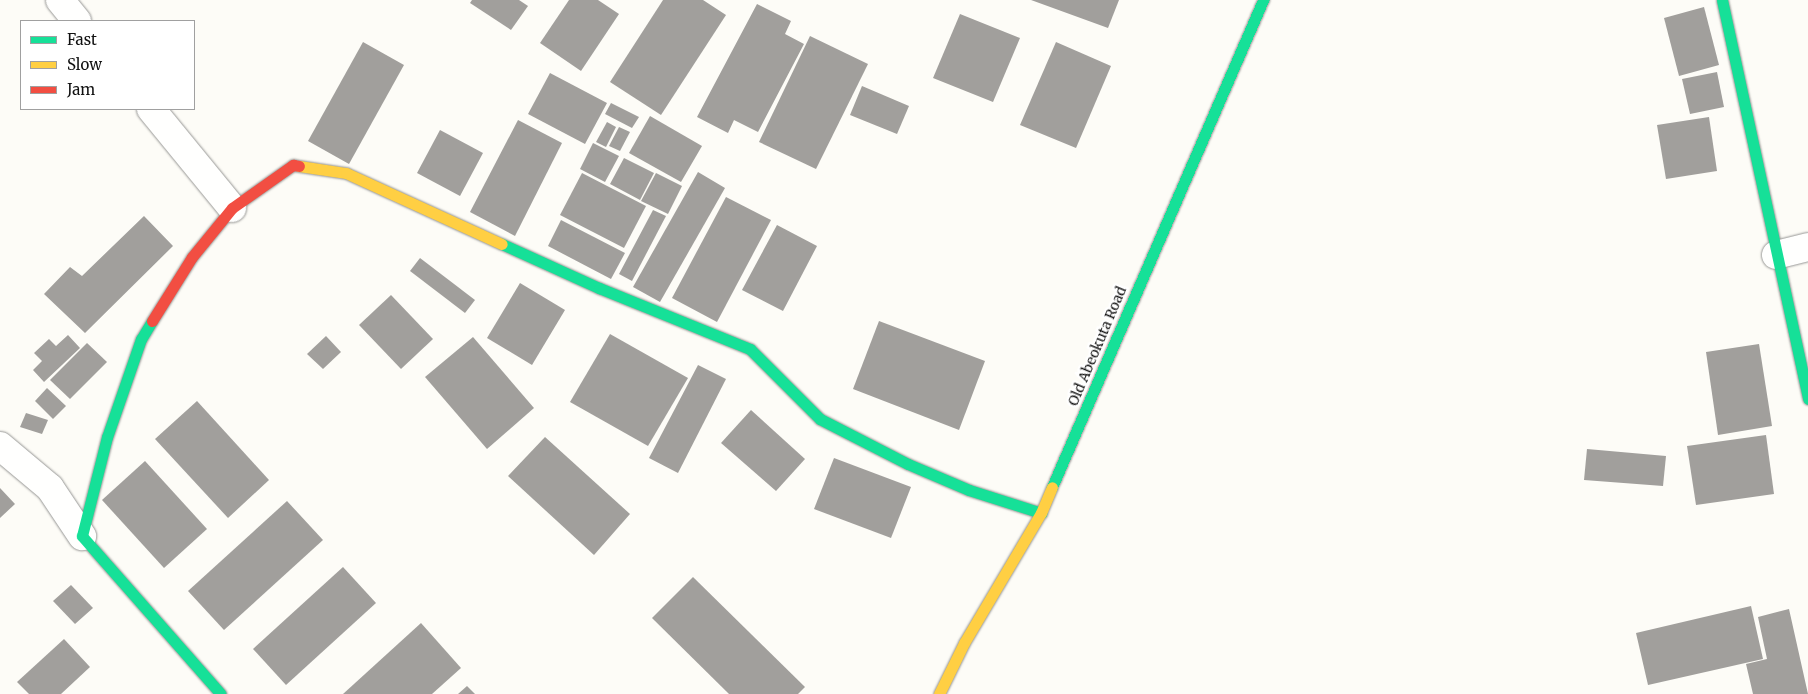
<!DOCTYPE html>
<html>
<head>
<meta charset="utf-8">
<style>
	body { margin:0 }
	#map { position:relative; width:1808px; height:694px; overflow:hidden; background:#fdfcf7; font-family:Merriweather,serif }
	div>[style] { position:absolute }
	.building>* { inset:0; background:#a19f9c }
	.roads { filter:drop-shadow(0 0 1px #979795) drop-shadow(0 0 1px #979795) }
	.street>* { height:28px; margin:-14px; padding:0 14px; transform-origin:14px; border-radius:14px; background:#fffffe }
	.fast>* { height:11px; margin:-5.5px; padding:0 5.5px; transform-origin:5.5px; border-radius:5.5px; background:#16e098 }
	.slow>* { height:11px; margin:-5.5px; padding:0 5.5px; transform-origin:5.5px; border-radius:5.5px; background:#ffcf43 }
	.jam>* { height:11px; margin:-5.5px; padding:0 5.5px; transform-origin:5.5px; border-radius:5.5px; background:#f24e42 }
	span { translate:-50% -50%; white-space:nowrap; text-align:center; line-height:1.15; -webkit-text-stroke:5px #fff; paint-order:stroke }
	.street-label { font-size:14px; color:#111 }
	.legend { position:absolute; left:20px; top:20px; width:175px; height:90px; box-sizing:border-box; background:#fff; border:1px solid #a0a0a0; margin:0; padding:6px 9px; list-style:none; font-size:15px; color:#111 }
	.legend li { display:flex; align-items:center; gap:10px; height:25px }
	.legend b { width:25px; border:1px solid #a0a0a0 }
</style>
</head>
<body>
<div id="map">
	<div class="building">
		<div style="clip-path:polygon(472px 0,519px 0,528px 6px,511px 30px,470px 3px)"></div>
		<div style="clip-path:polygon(569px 0,598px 0,619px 14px,581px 71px,540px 43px)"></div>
		<div style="clip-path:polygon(663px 0,703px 0,726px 15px,661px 115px,610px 82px)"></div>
		<div style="clip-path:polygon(1031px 0,1119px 0,1108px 28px)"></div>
		<div style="clip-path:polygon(757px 4px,791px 21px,785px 34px,804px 44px,758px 132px,734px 120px,728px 133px,697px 117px)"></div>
		<div style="clip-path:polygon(1704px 7px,1719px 65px,1679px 76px,1664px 18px)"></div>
		<div style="clip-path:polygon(960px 14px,1020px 38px,993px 102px,933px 78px)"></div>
		<div style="clip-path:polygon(810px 36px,868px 64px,816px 169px,759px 142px)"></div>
		<div style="clip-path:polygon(363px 42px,404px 65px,349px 164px,308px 141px)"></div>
		<div style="clip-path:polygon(1056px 42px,1111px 66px,1076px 148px,1020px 125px)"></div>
		<div style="clip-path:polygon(1717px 72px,1724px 107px,1690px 114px,1682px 79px)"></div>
		<div style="clip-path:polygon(550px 73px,607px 103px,585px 144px,528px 114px)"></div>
		<div style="clip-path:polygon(862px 86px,909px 106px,897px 134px,850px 115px)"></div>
		<div style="clip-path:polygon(611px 103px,639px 117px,632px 128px,605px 114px)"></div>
		<div style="clip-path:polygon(650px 116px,702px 146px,681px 182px,629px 153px)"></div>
		<div style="clip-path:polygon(1709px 117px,1717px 171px,1666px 179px,1657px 125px)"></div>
		<div style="clip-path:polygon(518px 120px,562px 143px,515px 236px,470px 212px)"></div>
		<div style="clip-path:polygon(607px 122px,616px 127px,606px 147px,596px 142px)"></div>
		<div style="clip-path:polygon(619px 127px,630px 132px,620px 151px,609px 146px)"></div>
		<div style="clip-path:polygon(440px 130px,483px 153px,460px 196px,417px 173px)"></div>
		<div style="clip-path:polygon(593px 143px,619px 156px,605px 182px,580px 169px)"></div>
		<div style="clip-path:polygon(624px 158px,654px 173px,640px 200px,610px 184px)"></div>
		<div style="clip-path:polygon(698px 172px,725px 188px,660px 302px,633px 287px)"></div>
		<div style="clip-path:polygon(582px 173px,646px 206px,624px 248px,560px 215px)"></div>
		<div style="clip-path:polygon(656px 173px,682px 186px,668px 214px,641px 201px)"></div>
		<div style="clip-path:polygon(726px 197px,771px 220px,717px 322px,672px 298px)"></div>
		<div style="clip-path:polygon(653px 210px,666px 216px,632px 281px,619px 274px)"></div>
		<div style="clip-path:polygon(144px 216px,173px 246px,85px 333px,44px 294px,70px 267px,82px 276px)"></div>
		<div style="clip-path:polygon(561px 220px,625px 253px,611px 279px,548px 246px)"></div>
		<div style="clip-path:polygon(777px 225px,817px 246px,783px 311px,742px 290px)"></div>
		<div style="clip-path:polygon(420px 258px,475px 300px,465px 313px,410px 271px)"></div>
		<div style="clip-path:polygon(520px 283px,565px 310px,532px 365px,487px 338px)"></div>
		<div style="clip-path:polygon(391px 295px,433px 339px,401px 369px,359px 325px)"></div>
		<div style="clip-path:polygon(879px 321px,985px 361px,959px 430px,853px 389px)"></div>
		<div style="clip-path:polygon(610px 334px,688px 378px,648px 446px,570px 402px)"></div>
		<div style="clip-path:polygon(68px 335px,80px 348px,44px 382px,33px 370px,42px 361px,34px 353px,49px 339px,56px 346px)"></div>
		<div style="clip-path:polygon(326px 336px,341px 352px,323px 369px,307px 354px)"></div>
		<div style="clip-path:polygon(473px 337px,534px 408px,487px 449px,425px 377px)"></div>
		<div style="clip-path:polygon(87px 343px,107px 362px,70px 399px,50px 380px)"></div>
		<div style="clip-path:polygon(1759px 344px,1772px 426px,1718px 435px,1706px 352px)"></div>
		<div style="clip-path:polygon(698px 365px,726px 379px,678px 473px,649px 458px)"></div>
		<div style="clip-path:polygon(47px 388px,66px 406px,53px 419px,35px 401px)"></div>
		<div style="clip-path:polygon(197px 401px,269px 480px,228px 518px,155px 439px)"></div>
		<div style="clip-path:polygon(751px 410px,805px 459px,776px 491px,721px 443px)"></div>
		<div style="clip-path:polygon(26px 413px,48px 420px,42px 434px,20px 427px)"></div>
		<div style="clip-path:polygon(1766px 435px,1774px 494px,1696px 505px,1687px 446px)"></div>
		<div style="clip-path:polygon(545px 437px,630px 514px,594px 555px,508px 476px)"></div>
		<div style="clip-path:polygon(1587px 449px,1666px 456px,1663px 486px,1584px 480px)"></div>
		<div style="clip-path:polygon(834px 458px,911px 487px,891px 538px,814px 509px)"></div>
		<div style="clip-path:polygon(145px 461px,207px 529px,164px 568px,102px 500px)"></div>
		<div style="clip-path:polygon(0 488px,15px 504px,0 518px)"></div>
		<div style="clip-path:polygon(287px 501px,323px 540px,224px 630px,188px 591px)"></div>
		<div style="clip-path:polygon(343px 567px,376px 603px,286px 685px,253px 649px)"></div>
		<div style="clip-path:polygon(693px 577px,805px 687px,798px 694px,729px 694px,652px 618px)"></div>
		<div style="clip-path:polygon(71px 585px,93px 608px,75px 624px,53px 601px)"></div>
		<div style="clip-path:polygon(1751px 606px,1763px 659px,1648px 685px,1636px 633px)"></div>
		<div style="clip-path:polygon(1789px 609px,1808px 694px,1753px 694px,1746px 664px,1767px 659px,1758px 617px)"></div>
		<div style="clip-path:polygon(421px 623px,461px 668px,432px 694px,343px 694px)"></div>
		<div style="clip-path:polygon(64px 639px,90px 667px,61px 694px,29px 694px,17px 682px)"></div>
		<div style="clip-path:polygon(467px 686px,475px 694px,458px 694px)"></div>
	</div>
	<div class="roads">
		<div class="street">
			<div style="left:60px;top:0;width:27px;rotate:51deg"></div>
			<div style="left:151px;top:109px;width:128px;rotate:50.7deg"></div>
			<div style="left:1776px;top:255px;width:33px;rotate:-14deg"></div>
			<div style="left:0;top:446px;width:65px;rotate:40deg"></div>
			<div style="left:50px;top:488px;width:58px;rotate:56.3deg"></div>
		</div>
		<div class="fast">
			<div style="left:1722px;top:0;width:408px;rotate:77.8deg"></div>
			<div style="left:502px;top:244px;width:107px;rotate:24.4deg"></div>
			<div style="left:599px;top:288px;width:163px;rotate:22deg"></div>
			<div style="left:750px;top:349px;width:99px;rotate:45deg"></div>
			<div style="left:820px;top:419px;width:99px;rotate:27.1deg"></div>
			<div style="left:908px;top:464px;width:66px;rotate:23.1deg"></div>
			<div style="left:969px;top:490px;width:76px;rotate:17.7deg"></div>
			<div style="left:152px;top:321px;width:21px;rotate:121deg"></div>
			<div style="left:141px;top:339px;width:104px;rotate:109.1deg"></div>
			<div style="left:107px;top:437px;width:102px;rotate:104.2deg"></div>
			<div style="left:82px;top:536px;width:210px;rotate:48.7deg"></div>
			<div style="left:1052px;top:487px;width:531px;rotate:-66.57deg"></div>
		</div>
		<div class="slow">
			<div style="left:299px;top:166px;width:48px;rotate:8.5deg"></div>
			<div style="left:346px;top:173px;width:171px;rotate:24.5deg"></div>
			<div style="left:939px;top:694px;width:57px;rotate:-63.9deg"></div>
			<div style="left:964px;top:643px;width:151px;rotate:-59.4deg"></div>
			<div style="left:1041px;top:513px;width:28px;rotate:-67deg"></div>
		</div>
		<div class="jam">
			<div style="left:152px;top:321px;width:75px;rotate:-58deg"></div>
			<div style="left:192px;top:257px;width:63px;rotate:-50.8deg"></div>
			<div style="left:232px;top:208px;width:75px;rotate:-35.2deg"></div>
			<div style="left:293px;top:165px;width:6px;rotate:9deg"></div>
		</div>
	</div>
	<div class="street-label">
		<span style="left:1097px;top:346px;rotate:-67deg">Old Abeokuta Road</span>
	</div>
	<ul class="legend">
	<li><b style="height:6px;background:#16e098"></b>Fast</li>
	<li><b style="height:6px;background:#ffcf43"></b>Slow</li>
	<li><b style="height:6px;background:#f24e42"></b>Jam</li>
	</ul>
</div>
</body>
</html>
